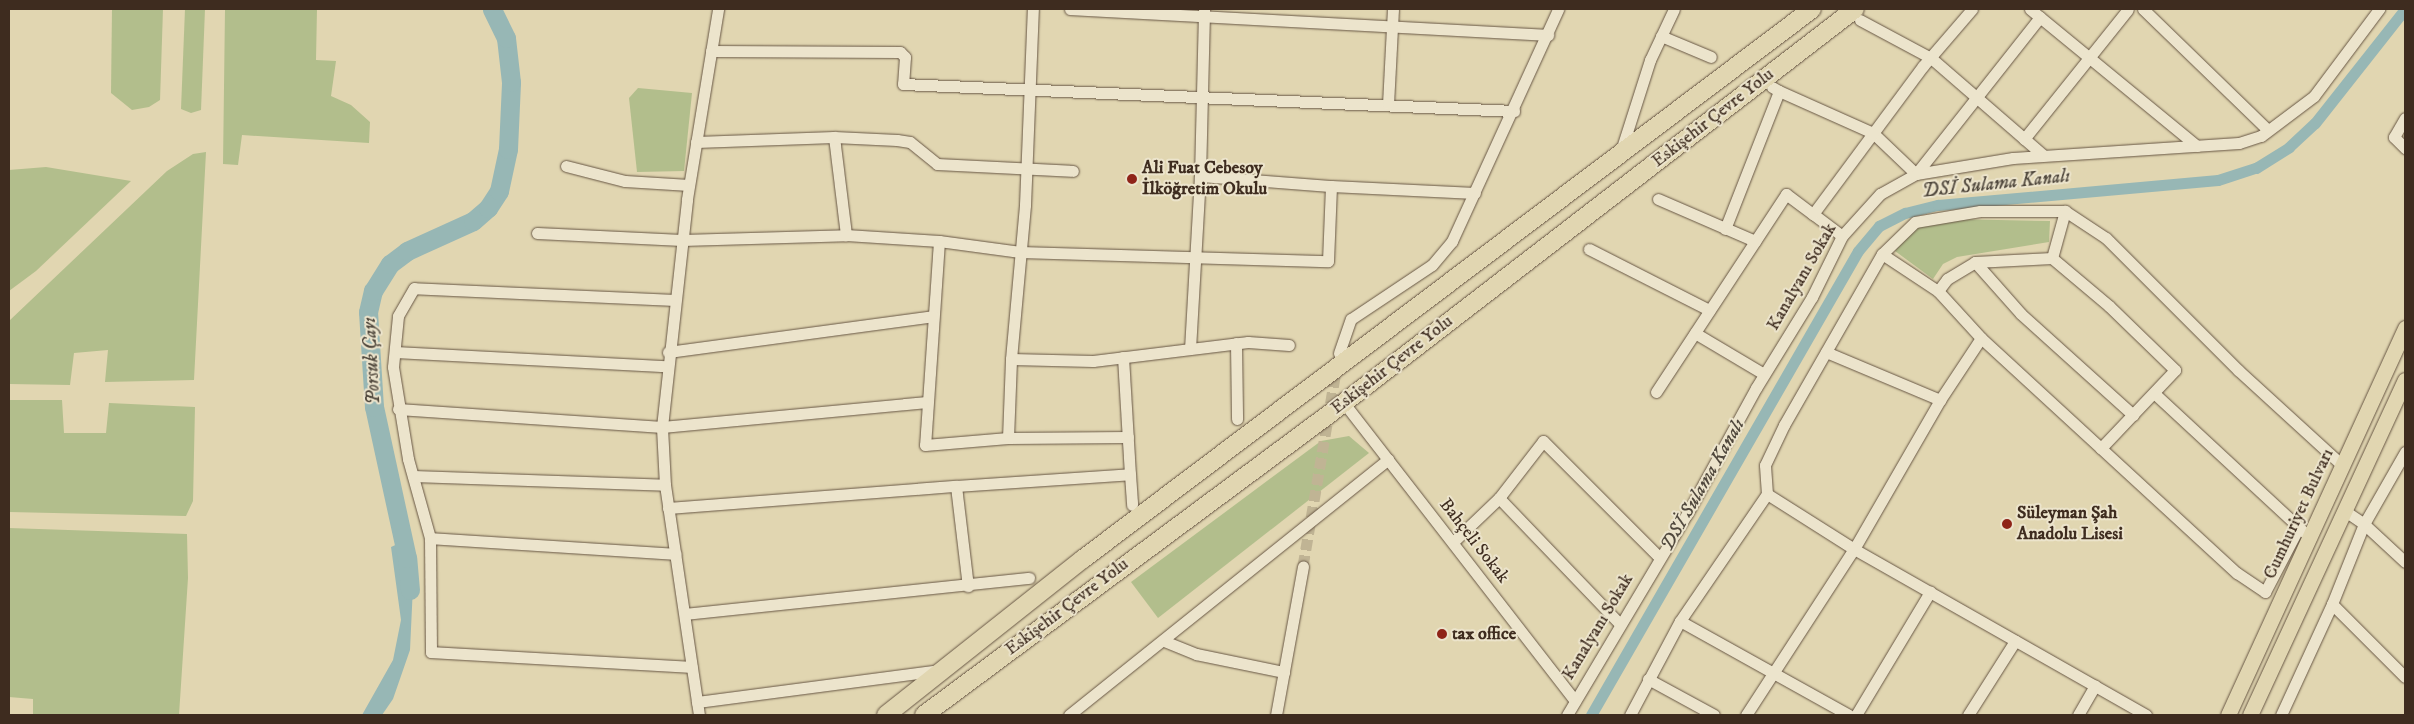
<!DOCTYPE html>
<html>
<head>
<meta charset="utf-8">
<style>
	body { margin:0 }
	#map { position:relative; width:2414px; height:724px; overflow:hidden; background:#e1d6b1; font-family:"IM FELL DW Pica",serif }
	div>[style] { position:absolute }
	.green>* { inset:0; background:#b2be8c }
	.water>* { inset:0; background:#97b7b5 }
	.canal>* { height:11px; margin:-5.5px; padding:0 5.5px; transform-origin:5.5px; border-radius:5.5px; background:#97b7b5 }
	.river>* { height:19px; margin:-9.5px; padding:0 9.5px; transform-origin:9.5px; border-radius:9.5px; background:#97b7b5 }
	.minor-tunnel>* { height:11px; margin-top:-5.5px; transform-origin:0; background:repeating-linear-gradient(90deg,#c0b494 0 11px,transparent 0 16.5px) }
	.roads { filter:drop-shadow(0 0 1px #675644) drop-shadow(0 0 1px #675644) }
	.minor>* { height:11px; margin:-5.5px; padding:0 5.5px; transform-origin:5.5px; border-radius:5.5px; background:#ece4cc }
	.major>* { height:15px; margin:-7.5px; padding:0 7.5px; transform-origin:7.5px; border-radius:7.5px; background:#e1d6b1 }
	.highway>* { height:18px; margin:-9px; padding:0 9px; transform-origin:9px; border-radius:9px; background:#e1d6b1 }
	.dots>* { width:14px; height:14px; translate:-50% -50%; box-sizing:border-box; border:2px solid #ece4cc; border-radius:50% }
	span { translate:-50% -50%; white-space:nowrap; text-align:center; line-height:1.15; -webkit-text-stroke:4px #ece4cc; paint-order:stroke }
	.street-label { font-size:18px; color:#3e2c1f }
	.poi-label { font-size:18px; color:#3e2c1f; font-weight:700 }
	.left { translate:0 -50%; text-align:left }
	.water-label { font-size:19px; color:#50483d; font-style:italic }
	.frame { position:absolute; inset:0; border:10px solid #3e2c1f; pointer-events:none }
</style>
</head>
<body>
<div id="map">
	<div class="green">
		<div style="clip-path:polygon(112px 9px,163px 9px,160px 100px,149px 107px,132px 110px,111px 93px)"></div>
		<div style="clip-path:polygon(185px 9px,205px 9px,201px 110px,191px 113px,181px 109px)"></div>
		<div style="clip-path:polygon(225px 9px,317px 9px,316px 60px,336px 61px,331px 96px,351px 105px,370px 122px,369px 143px,242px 135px,238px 165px,223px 164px)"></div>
		<div style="clip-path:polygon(638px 88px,692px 93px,684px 171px,637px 172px,629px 98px)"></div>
		<div style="clip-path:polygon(206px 152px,194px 380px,105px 382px,108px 350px,74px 353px,70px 385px,9px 384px,9px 321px,167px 171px,193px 154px)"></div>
		<div style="clip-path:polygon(46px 167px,131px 181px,36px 271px,9px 291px,9px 170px)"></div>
		<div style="clip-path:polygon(1949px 219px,2050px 221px,2049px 242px,1957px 257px,1943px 264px,1933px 279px,1895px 251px,1903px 237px,1921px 226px)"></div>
		<div style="clip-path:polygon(9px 400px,62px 400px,64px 433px,106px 433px,109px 403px,195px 407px,193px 501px,186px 516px,9px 512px)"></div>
		<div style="clip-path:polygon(1349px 436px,1369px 453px,1158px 618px,1131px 582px,1321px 441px)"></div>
		<div style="clip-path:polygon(9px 528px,187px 534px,188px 578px,179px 715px,33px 715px,33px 699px,9px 697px)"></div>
	</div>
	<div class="water">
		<div style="clip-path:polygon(402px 542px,413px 586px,410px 650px,393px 699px,382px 715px,362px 715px,393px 660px,401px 620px,391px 547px)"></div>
	</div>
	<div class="canal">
		<div style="left:1591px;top:715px;width:535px;rotate:-60.08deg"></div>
		<div style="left:1858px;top:251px;width:33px;rotate:-50deg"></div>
		<div style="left:1879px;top:226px;width:29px;rotate:-27deg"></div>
		<div style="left:1905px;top:213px;width:34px;rotate:-14deg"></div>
		<div style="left:1938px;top:205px;width:281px;rotate:-5.1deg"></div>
		<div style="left:2218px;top:180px;width:40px;rotate:-18deg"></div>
		<div style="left:2256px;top:168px;width:39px;rotate:-32deg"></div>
		<div style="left:2289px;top:147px;width:35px;rotate:-43deg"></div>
		<div style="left:2315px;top:123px;width:145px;rotate:-51.7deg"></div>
	</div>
	<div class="river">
		<div style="left:410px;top:590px;width:32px;rotate:-95deg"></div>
		<div style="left:407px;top:558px;width:155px;rotate:-102.3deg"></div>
		<div style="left:374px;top:407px;width:95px;rotate:-93.6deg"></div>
		<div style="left:368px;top:312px;width:22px;rotate:-77deg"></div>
		<div style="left:373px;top:291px;width:32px;rotate:-58deg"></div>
		<div style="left:390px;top:264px;width:21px;rotate:-37deg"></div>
		<div style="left:407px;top:251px;width:72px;rotate:-24.4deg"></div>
		<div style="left:473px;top:221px;width:20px;rotate:-41deg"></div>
		<div style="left:488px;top:208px;width:20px;rotate:-57deg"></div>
		<div style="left:499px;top:191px;width:43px;rotate:-77.9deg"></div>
		<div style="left:508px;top:149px;width:67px;rotate:-87.4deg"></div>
		<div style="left:511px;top:82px;width:44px;rotate:-96.5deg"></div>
		<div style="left:506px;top:38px;width:32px;rotate:-116deg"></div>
	</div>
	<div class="minor-tunnel">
		<div style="left:1303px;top:566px;width:204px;rotate:-80.4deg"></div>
	</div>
	<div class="roads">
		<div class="minor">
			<div style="left:1070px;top:9px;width:479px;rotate:3.1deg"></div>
			<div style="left:2030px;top:9px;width:216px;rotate:39.4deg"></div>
			<div style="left:2143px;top:9px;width:173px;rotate:44.1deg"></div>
			<div style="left:1860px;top:20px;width:81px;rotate:28.2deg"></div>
			<div style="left:1931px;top:58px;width:148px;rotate:40.9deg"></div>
			<div style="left:1661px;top:36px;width:54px;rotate:22.8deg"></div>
			<div style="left:711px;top:51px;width:189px;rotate:0.3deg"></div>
			<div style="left:900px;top:52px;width:7px;rotate:45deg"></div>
			<div style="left:905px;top:57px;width:27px;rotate:94deg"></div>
			<div style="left:903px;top:84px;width:612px;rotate:2.53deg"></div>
			<div style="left:1779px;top:91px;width:103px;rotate:24.1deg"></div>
			<div style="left:1873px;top:133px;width:59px;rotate:43.6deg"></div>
			<div style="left:1916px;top:174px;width:200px;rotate:-51.7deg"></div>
			<div style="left:1388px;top:104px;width:95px;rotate:-87deg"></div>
			<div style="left:2405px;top:118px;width:22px;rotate:120deg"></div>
			<div style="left:2394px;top:137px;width:16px;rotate:45deg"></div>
			<div style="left:834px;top:137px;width:99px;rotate:83deg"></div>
			<div style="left:2024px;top:139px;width:166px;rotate:-51.3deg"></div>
			<div style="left:696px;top:142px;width:138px;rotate:-2.1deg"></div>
			<div style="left:834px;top:137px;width:63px;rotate:2.7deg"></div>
			<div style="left:897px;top:140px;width:13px;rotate:9deg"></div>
			<div style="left:910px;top:142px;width:35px;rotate:39deg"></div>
			<div style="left:937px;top:164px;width:136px;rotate:2.9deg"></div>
			<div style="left:1620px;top:154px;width:99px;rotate:-72.3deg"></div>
			<div style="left:1650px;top:60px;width:56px;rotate:-64.8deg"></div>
			<div style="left:566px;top:166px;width:61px;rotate:14.3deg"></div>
			<div style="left:625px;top:181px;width:64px;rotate:3.6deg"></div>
			<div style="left:1200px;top:176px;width:131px;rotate:4.4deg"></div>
			<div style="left:1658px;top:199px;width:106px;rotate:23.4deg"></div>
			<div style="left:1813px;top:214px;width:36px;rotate:37deg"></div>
			<div style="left:1725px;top:229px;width:148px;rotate:-68.6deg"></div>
			<div style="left:1779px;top:91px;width:8px;rotate:-150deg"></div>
			<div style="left:537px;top:233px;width:145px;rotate:2.8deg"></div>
			<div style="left:682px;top:240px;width:164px;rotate:-1.7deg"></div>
			<div style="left:846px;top:235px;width:93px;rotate:3.7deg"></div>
			<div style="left:939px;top:241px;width:204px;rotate:93.9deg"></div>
			<div style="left:925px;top:445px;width:83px;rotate:-4.8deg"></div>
			<div style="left:1008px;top:438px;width:120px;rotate:-0.5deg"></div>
			<div style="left:939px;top:241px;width:82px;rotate:7.7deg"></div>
			<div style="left:1020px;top:252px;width:308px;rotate:1.7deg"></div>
			<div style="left:1328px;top:261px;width:75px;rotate:-87.7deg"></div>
			<div style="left:1331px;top:186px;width:144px;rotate:2.8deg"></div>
			<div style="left:1589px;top:249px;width:135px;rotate:26.9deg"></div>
			<div style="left:1882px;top:254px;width:67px;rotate:33.5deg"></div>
			<div style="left:1938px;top:291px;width:64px;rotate:47.5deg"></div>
			<div style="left:1981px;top:338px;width:348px;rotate:42.6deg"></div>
			<div style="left:2237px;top:573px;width:34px;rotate:34deg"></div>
			<div style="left:2265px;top:592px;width:73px;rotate:-62.4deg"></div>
			<div style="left:2052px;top:258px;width:75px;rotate:40.1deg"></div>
			<div style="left:2109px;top:306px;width:92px;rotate:44.1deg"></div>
			<div style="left:2175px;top:370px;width:108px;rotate:133.5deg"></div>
			<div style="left:1975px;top:262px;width:69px;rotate:48.5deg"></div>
			<div style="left:2021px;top:314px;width:151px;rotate:42deg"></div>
			<div style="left:1938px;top:291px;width:15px;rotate:-53deg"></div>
			<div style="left:1947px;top:279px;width:33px;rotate:-31deg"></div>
			<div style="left:1975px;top:262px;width:77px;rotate:-3deg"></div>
			<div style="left:2052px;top:258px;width:49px;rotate:-74.5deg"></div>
			<div style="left:675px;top:300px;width:261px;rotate:-177.4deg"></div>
			<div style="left:414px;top:288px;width:32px;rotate:120deg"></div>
			<div style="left:398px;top:316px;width:51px;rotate:95.6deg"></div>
			<div style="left:393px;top:367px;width:93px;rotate:80.7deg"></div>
			<div style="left:408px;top:459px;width:82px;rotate:74.4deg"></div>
			<div style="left:430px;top:538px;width:246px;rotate:3.7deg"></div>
			<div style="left:1695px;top:333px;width:80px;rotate:30.7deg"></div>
			<div style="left:1981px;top:338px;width:74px;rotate:123.5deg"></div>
			<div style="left:1940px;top:400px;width:172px;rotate:120deg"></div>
			<div style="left:1854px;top:549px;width:103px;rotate:-147.7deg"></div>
			<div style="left:1767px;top:494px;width:29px;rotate:-94deg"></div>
			<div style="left:1765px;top:465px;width:44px;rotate:-64.6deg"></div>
			<div style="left:1784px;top:425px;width:197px;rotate:-60.2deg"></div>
			<div style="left:1882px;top:254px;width:46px;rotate:-44.1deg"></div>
			<div style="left:1915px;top:222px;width:66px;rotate:-9.6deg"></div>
			<div style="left:1980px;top:211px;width:85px"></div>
			<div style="left:2065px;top:211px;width:49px;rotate:33.4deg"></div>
			<div style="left:2106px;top:238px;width:187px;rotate:45deg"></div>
			<div style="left:2238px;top:370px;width:141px;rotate:42.4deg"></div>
			<div style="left:1236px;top:343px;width:76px;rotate:89.2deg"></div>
			<div style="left:1190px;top:349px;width:173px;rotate:-86.7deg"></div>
			<div style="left:1200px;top:176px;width:167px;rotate:-88.6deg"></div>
			<div style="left:395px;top:352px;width:271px;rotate:3deg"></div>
			<div style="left:668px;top:352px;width:267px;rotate:-7.7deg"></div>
			<div style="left:1826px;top:352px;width:124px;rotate:22.8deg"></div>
			<div style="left:1339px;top:353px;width:36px;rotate:-71deg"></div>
			<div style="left:1351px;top:319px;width:97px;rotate:-33.7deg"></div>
			<div style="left:1432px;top:265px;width:31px;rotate:-50deg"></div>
			<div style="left:1452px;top:241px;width:255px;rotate:-65.4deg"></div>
			<div style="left:1123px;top:357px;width:117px;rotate:86.6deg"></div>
			<div style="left:1011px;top:359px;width:82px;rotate:1.4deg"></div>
			<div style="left:1093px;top:361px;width:156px;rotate:-7deg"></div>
			<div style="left:1248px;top:342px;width:41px;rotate:4.2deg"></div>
			<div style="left:1656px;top:392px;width:237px;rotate:-56.7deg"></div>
			<div style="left:1786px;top:194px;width:34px;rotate:37deg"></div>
			<div style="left:1813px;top:214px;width:184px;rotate:-53.4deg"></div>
			<div style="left:1923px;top:66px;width:75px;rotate:-49.3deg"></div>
			<div style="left:2155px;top:394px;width:203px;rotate:42.8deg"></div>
			<div style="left:1344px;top:403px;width:377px;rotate:52.2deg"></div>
			<div style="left:398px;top:409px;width:265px;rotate:3.9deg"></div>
			<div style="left:662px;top:427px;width:266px;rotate:-5.4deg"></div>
			<div style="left:1008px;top:438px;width:79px;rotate:-87.8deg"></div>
			<div style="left:1011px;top:359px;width:155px;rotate:-84.8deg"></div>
			<div style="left:1025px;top:205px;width:196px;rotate:-87.7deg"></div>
			<div style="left:413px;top:476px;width:252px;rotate:2deg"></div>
			<div style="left:956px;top:486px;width:174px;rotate:-3.9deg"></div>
			<div style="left:1130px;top:474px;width:31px;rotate:86deg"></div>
			<div style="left:1499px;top:498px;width:175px;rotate:46.2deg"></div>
			<div style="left:668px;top:508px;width:289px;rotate:-4.4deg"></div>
			<div style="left:956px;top:486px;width:101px;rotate:83.2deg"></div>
			<div style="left:2345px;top:511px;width:23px;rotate:34deg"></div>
			<div style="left:2364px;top:524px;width:56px;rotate:42.8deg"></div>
			<div style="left:430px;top:538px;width:114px;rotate:89.5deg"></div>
			<div style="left:431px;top:652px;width:261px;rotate:3.3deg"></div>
			<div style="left:1453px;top:542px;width:64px;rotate:-43.7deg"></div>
			<div style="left:1499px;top:498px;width:72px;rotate:-52.3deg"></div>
			<div style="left:1543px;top:441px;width:165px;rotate:45deg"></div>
			<div style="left:2332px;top:604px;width:103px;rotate:45deg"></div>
			<div style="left:685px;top:614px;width:346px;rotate:-6deg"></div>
			<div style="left:1680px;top:621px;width:193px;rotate:29.1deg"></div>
			<div style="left:1164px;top:641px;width:35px;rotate:22deg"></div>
			<div style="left:1196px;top:654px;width:90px;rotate:11.6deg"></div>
			<div style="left:1648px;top:679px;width:75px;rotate:28.6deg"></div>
			<div style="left:697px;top:702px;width:246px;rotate:-7.5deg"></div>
			<div style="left:699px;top:715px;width:232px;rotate:-98.4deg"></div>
			<div style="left:665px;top:485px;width:58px;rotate:-93deg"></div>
			<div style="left:662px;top:427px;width:229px;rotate:-83.7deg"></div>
			<div style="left:687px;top:199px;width:193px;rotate:-80.7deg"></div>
			<div style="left:1069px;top:715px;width:409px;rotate:-38.7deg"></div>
			<div style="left:1276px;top:715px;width:151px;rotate:-79.7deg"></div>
			<div style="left:1567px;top:715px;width:234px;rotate:-59.2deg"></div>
			<div style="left:1687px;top:514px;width:144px;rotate:-61.3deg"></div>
			<div style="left:1756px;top:388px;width:107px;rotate:-58.4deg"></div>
			<div style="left:1812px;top:297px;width:68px;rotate:-63.8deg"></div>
			<div style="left:1842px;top:236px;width:57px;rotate:-47.9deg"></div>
			<div style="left:1880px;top:194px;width:41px;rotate:-29.1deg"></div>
			<div style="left:1916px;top:174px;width:98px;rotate:-9.4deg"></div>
			<div style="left:2013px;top:158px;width:226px;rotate:-3.8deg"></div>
			<div style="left:2239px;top:143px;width:23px;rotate:-18deg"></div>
			<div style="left:2261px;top:136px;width:66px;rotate:-37deg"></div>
			<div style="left:2314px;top:96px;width:109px;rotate:-53.2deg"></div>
			<div style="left:1630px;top:715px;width:106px;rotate:-62deg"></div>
			<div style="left:1680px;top:621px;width:154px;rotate:-55.6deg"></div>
			<div style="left:1746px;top:715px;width:198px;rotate:-57deg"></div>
			<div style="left:1854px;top:549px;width:336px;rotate:29.6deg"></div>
			<div style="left:1856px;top:715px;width:144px;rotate:-59deg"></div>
			<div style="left:1968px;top:715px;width:88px;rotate:-57.6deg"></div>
			<div style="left:2078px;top:715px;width:34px;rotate:-60deg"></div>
			<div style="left:2281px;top:715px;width:122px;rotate:-65.3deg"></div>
			<div style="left:2332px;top:604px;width:86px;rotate:-68.2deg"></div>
			<div style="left:2364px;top:524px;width:83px;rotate:-60.3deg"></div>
		</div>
		<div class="major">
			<div style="left:2228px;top:715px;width:426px;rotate:-65.4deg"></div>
			<div style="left:2250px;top:715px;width:369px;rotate:-65.2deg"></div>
		</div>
		<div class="highway">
			<div style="left:886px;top:715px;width:251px;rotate:-38.4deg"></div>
			<div style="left:1083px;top:559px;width:913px;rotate:-37.03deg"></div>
			<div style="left:924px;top:715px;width:503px;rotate:-36.6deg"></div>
			<div style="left:1328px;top:415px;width:665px;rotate:-37.61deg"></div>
		</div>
	</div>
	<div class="dots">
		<div style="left:1132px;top:179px;background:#8f2418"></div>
		<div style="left:2007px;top:524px;background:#8f2418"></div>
		<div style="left:1442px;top:634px;background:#8f2418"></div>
	</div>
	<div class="street-label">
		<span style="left:1713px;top:118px;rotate:-38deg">Eskişehir Çevre Yolu</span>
		<span style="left:1802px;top:277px;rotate:-60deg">Kanalyanı Sokak</span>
		<span style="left:1392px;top:365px;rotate:-38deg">Eskişehir Çevre Yolu</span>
		<span style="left:2299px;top:514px;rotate:-65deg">Cumhuriyet Bulvarı</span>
		<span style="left:1474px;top:541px;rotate:52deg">Bahçeli Sokak</span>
		<span style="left:1067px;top:607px;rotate:-37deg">Eskişehir Çevre Yolu</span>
		<span style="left:1598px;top:627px;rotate:-59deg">Kanalyanı Sokak</span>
	</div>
	<div class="poi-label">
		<span class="left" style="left:1142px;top:179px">Ali Fuat Cebesoy<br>İlköğretim Okulu</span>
		<span class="left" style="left:2017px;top:524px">Süleyman Şah<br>Anadolu Lisesi</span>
		<span class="left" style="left:1452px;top:634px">tax office</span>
	</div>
	<div class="water-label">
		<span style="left:1996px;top:184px;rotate:-6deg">DSİ Sulama Kanalı</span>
		<span style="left:372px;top:361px;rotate:-93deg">Porsuk Çayı</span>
		<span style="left:1703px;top:485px;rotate:-60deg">DSİ Sulama Kanalı</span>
	</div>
	<div class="frame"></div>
</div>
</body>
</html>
